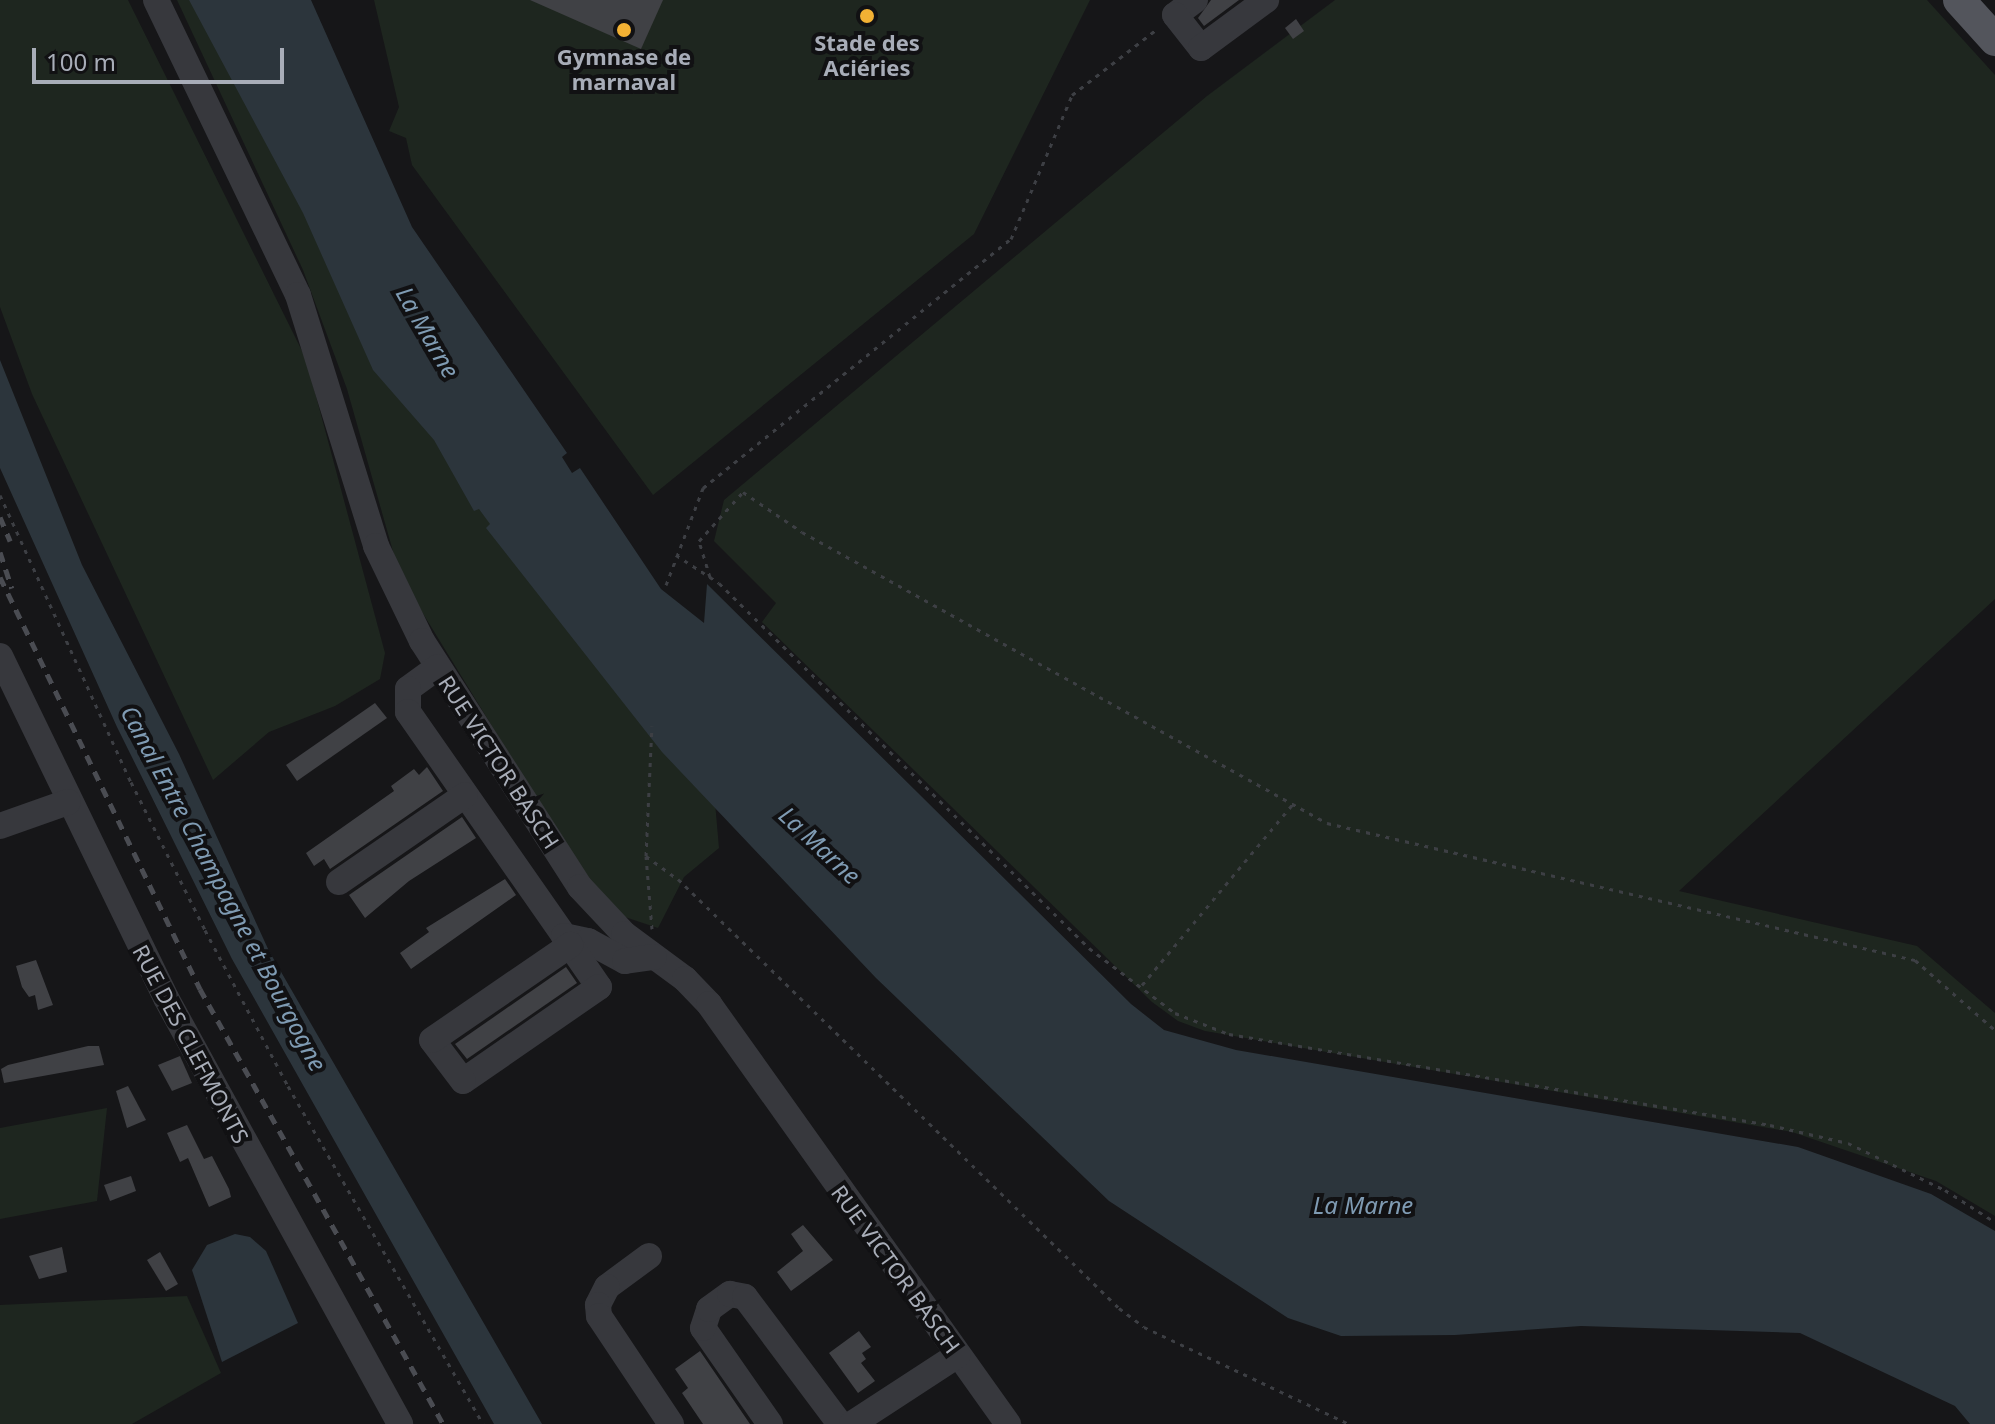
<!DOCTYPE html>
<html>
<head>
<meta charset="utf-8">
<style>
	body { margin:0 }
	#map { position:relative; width:1995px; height:1424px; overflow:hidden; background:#161618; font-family:"Noto Sans",sans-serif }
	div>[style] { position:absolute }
	.green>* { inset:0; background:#1e261f }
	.water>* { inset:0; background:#2c353c }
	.building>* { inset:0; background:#404145 }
	.path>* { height:3px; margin-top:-1.5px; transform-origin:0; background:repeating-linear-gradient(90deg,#3d3f44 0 4px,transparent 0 10px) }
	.minor>* { height:26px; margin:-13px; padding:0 13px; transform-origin:13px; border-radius:13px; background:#37383d }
	.major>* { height:32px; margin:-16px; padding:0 16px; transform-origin:16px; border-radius:16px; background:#53555c }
	.rail>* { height:5px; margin-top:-2.5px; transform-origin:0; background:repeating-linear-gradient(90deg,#4a4c52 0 10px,transparent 0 18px) }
	.dots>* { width:22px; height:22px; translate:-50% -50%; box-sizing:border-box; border:4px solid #111113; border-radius:50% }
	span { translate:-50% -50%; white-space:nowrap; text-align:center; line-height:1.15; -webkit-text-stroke:8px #111113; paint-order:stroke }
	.poi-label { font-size:22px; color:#a8adb8; font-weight:700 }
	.street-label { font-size:22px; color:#a8adb8 }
	.water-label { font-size:24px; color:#7f9bb3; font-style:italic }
	.scale { position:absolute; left:32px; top:48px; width:252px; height:36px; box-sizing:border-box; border:4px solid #a8adb8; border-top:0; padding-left:10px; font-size:24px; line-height:28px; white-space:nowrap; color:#a8adb8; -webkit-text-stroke:6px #111113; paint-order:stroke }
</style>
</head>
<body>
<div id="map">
	<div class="green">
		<div style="clip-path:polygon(0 0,128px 0,306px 359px,385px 653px,380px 679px,335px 706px,269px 732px,213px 780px,32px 394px,0 307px)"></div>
		<div style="clip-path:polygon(177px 0,215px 0,714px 791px,719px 848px,684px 877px,658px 928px,625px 917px,579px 868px,400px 576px,347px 389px,303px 270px)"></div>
		<div style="clip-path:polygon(374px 0,1090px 0,974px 234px,653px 495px,412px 165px,406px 138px,389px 131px,399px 107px)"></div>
		<div style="clip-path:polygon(1335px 0,1927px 0,1995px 75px,1995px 599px,1679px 891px,1917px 946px,1995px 1013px,1995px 1216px,1936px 1181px,1792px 1132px,1205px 1031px,1178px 1021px,1152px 1002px,762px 622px,776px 603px,714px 541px,724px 500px,1207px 96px)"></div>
		<div style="clip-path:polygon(107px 1108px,97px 1201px,0 1219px,0 1128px)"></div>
		<div style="clip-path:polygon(187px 1296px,221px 1373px,132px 1424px,0 1424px,0 1305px)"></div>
	</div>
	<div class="water">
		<div style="clip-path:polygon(189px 0,311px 0,412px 227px,567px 453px,562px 457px,572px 473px,580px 468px,661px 589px,704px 623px,707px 584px,1131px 1004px,1164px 1030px,1236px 1050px,1798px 1147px,1931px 1194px,1995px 1231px,1995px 1424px,1970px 1424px,1955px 1406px,1800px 1333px,1581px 1326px,1455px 1335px,1341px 1336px,1288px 1318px,1109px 1201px,876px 978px,662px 752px,486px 528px,490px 524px,479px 509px,474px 511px,434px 440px,373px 370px,303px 213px)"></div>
		<div style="clip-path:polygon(0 360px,82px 565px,179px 754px,269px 951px,542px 1424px,494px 1424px,232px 959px,117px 727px,0 468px)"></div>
		<div style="clip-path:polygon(235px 1234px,250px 1237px,266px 1251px,298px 1323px,222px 1362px,192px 1270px,207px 1245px)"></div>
	</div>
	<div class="building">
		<div style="clip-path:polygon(530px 0,663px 0,641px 49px)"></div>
		<div style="clip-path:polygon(1211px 0,1239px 0,1204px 26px,1198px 18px)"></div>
		<div style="clip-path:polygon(1296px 19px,1304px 31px,1293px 39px,1285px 28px)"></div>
		<div style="clip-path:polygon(375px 703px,387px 718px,297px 781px,286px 765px)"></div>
		<div style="clip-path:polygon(427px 767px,443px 791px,330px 869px,324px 859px,314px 866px,306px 853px,394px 791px,391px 786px,414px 769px,419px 775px)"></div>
		<div style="clip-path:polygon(462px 817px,476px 838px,409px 881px,365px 918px,349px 895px)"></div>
		<div style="clip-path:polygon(505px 879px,516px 895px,411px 969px,400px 953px,429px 932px,426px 928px)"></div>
		<div style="clip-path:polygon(36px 960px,53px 1005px,38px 1010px,35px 995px,29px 997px,22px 987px,16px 966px)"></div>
		<div style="clip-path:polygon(566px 967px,577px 983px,467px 1059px,455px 1044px)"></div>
		<div style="clip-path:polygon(88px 1046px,99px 1046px,104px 1065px,4px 1083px,1px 1069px,8px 1065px)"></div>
		<div style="clip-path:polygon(180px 1056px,192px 1083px,172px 1091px,158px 1065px)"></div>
		<div style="clip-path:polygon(128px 1086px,146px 1120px,127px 1128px,116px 1091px)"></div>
		<div style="clip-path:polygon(187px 1125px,204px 1159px,212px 1156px,229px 1189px,231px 1197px,209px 1207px,188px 1158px,180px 1162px,167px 1133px)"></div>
		<div style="clip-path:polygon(131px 1176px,136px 1191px,110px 1201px,104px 1185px)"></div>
		<div style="clip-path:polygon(803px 1225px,833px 1260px,791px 1291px,777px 1272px,803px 1251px,791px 1234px)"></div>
		<div style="clip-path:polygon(62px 1247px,67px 1272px,39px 1279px,29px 1256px)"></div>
		<div style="clip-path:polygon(160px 1252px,178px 1284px,166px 1291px,147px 1260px)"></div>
		<div style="clip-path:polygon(859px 1331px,871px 1347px,862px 1353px,866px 1359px,861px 1363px,875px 1381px,858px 1393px,829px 1353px)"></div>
		<div style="clip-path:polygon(700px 1351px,750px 1424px,703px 1424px,682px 1393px,688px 1388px,675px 1369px)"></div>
	</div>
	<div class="path">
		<div style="left:0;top:495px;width:315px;rotate:65.5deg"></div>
		<div style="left:131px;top:782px;width:165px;rotate:63.4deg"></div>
		<div style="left:205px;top:930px;width:177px;rotate:62deg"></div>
		<div style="left:288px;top:1086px;width:390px;rotate:60deg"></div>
		<div style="left:676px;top:555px;width:51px;rotate:33.1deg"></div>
		<div style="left:719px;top:583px;width:520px;rotate:44.61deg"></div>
		<div style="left:1089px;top:948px;width:108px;rotate:37.1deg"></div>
		<div style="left:1175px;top:1013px;width:58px;rotate:21.3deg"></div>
		<div style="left:1229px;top:1034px;width:549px;rotate:9.55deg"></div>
		<div style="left:1770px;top:1125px;width:80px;rotate:13deg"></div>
		<div style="left:1848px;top:1143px;width:108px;rotate:25.9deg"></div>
		<div style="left:1945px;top:1190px;width:59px;rotate:32.6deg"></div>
		<div style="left:710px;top:577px;width:38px;rotate:-107deg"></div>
		<div style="left:699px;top:541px;width:66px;rotate:-48.1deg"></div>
		<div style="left:743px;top:492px;width:71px;rotate:34.1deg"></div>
		<div style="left:802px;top:532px;width:600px;rotate:29deg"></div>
		<div style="left:1327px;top:823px;width:604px;rotate:13.12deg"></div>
		<div style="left:1915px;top:960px;width:106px;rotate:41.2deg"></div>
		<div style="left:666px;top:585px;width:104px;rotate:-69.1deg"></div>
		<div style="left:703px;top:488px;width:396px;rotate:-39deg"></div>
		<div style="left:1011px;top:239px;width:156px;rotate:-67deg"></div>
		<div style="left:1072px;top:95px;width:108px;rotate:-37.8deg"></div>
		<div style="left:646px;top:856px;width:39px;rotate:36deg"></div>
		<div style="left:678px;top:879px;width:615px;rotate:44.21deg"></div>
		<div style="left:1119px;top:1308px;width:31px;rotate:37deg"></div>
		<div style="left:1144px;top:1327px;width:227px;rotate:25.3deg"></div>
		<div style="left:652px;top:929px;width:73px;rotate:-94.7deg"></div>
		<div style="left:646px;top:856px;width:130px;rotate:-87.4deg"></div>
		<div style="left:1142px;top:985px;width:236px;rotate:-50.2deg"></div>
	</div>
	<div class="minor">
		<div style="left:156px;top:0;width:327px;rotate:64.3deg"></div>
		<div style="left:298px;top:295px;width:263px;rotate:72.7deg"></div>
		<div style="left:376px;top:546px;width:106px;rotate:64.2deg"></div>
		<div style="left:422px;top:641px;width:292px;rotate:57.3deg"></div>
		<div style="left:580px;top:887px;width:64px;rotate:46.9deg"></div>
		<div style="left:624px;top:934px;width:76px;rotate:36.4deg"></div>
		<div style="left:685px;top:979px;width:35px;rotate:46deg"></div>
		<div style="left:709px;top:1004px;width:516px;rotate:54.55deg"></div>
		<div style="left:1195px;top:0;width:25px;rotate:143deg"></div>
		<div style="left:1175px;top:15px;width:42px;rotate:51.8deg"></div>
		<div style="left:1201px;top:48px;width:81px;rotate:-36.4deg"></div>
		<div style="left:0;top:656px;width:380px;rotate:64.1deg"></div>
		<div style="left:166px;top:998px;width:486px;rotate:61.2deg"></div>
		<div style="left:438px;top:667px;width:37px;rotate:144deg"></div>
		<div style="left:408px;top:689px;width:23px;rotate:90deg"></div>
		<div style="left:408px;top:712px;width:273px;rotate:55.1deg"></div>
		<div style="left:564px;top:936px;width:25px;rotate:12deg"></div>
		<div style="left:588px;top:941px;width:42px;rotate:28.4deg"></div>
		<div style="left:625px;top:961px;width:29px;rotate:-8deg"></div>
		<div style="left:0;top:826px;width:72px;rotate:-19.4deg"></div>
		<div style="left:339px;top:882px;width:153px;rotate:-34.6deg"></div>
		<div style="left:564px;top:936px;width:11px;rotate:56deg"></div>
		<div style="left:570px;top:945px;width:51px;rotate:55.4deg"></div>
		<div style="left:599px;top:987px;width:165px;rotate:145.3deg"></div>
		<div style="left:463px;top:1081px;width:51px;rotate:-127.1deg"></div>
		<div style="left:432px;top:1040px;width:168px;rotate:-34.5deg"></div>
		<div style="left:649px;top:1256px;width:52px;rotate:143.6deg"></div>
		<div style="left:607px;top:1287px;width:20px;rotate:117deg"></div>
		<div style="left:598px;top:1305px;width:11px;rotate:85deg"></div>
		<div style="left:599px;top:1316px;width:130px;rotate:56.3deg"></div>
		<div style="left:770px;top:1424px;width:117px;rotate:-124.9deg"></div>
		<div style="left:703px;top:1328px;width:20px;rotate:-72deg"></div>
		<div style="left:709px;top:1309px;width:26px;rotate:-36deg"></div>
		<div style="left:730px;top:1294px;width:15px;rotate:11deg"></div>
		<div style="left:745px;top:1297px;width:159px;rotate:53.2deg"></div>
		<div style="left:852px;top:1424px;width:126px;rotate:-33.1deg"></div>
	</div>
	<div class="major">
		<div style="left:1959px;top:0;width:54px;rotate:48deg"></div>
	</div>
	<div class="rail">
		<div style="left:0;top:517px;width:26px;rotate:67deg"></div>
		<div style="left:0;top:552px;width:38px;rotate:72deg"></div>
		<div style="left:0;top:577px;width:458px;rotate:64.1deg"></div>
		<div style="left:200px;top:989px;width:498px;rotate:60.8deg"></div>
	</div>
	<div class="dots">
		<div style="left:867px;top:16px;background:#f2b134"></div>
		<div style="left:624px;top:30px;background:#f2b134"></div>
	</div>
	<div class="poi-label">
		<span style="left:867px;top:55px">Stade des<br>Aciéries</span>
		<span style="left:624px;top:69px">Gymnase de<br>marnaval</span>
	</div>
	<div class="street-label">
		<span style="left:499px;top:762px;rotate:57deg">RUE VICTOR BASCH</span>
		<span style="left:191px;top:1044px;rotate:62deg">RUE DES CLEFMONTS</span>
		<span style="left:896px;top:1269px;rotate:54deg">RUE VICTOR BASCH</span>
	</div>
	<div class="water-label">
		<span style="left:428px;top:332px;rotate:60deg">La Marne</span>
		<span style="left:820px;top:845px;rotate:43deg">La Marne</span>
		<span style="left:224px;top:888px;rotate:62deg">Canal Entre Champagne et Bourgogne</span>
		<span style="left:1363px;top:1205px">La Marne</span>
	</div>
	<div class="scale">100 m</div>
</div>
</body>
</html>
